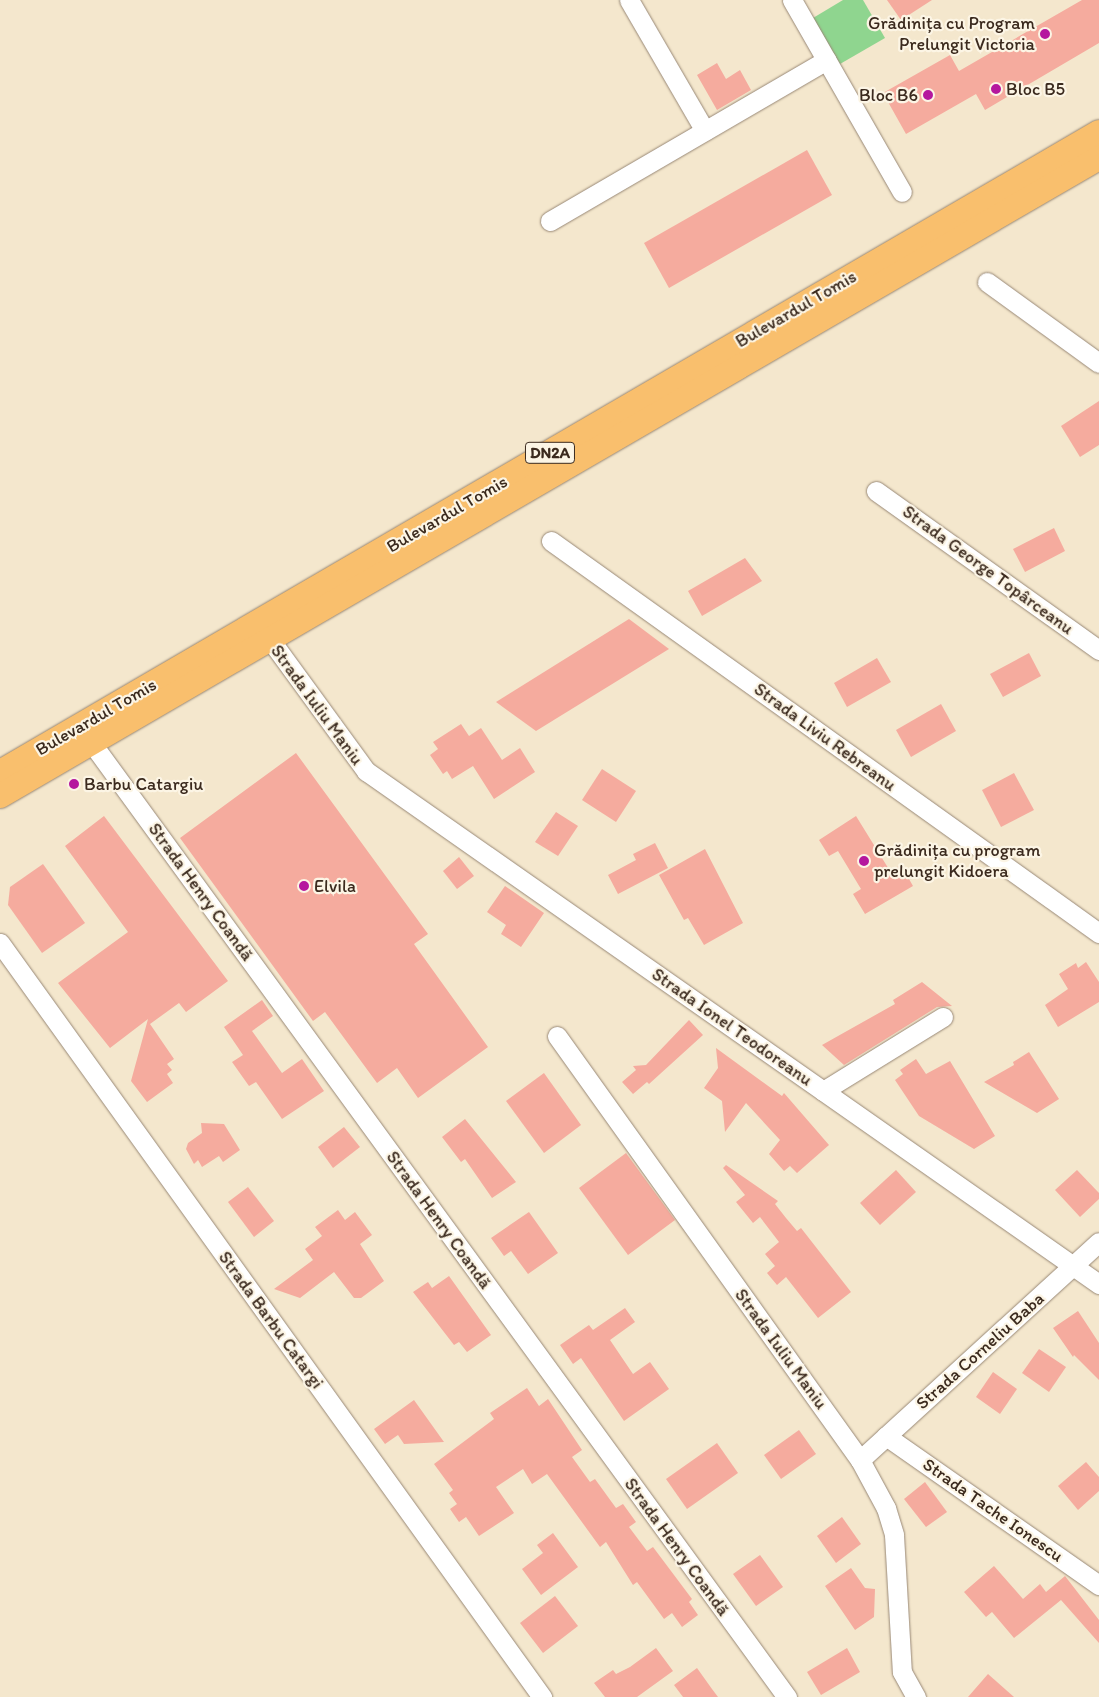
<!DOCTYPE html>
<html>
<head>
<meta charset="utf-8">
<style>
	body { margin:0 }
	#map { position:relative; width:1099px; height:1697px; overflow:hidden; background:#f4e7cd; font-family:Itim,sans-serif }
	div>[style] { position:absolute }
	.green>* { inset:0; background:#8fd58f }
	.building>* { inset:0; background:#f5ab9e }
	.roads { filter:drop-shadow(0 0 1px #988876) drop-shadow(0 0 1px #988876) }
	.minor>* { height:19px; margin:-9.5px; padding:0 9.5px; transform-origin:9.5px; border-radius:9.5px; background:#fff }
	.major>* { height:24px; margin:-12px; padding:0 12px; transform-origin:12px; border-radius:12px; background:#f9bf6d }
	.dots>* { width:14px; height:14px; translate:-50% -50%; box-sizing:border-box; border:2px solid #fcf5e5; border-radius:50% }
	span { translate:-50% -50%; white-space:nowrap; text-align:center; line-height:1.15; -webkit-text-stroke:4.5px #fcf5e5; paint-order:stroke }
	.shield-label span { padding:1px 4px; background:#fcf5e5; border:1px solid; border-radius:4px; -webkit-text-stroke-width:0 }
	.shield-label { font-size:16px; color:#3b2a1e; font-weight:700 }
	.poi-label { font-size:18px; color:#3b2a1e }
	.right { translate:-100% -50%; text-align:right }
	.left { translate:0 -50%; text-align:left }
	.street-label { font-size:18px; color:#3b2a1e }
</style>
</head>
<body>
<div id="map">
	<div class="green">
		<div style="clip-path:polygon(843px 0,863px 0,885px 38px,840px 64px,813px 18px)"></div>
	</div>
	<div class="building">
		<div style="clip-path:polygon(887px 0,932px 0,901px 20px)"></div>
		<div style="clip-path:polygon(1082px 0,1099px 0,1099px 43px,985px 110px,976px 94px,906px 134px,883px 93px,950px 55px,959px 71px)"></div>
		<div style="clip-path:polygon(717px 63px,726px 79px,740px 70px,751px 90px,717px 110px,697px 75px)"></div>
		<div style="clip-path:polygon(807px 150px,832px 195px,669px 288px,644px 243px)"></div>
		<div style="clip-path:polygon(1099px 401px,1099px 445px,1080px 457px,1061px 426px)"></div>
		<div style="clip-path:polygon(1054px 528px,1065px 551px,1025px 572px,1013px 549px)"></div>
		<div style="clip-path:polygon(745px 558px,762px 581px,702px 616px,688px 591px)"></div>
		<div style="clip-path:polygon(629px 619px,669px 649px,536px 731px,496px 702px)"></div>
		<div style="clip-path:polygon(1029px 653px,1041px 676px,1003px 697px,990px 674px)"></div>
		<div style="clip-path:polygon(877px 658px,891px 682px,847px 707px,834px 683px)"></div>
		<div style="clip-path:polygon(941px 704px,956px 731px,911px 757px,896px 730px)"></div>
		<div style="clip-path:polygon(461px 724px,469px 736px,481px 728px,502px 760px,520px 748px,535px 772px,494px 799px,473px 766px,452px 779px,447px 771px,443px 774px,430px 755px,438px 749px,433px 742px)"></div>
		<div style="clip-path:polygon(296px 753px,428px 934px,414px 944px,488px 1047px,418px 1098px,397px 1068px,377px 1083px,325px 1012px,313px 1021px,180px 838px)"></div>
		<div style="clip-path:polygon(602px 769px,636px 791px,616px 822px,582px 800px)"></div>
		<div style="clip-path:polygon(1014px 773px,1034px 810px,1001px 827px,982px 790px)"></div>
		<div style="clip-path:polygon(556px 812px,578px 826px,558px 856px,535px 842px)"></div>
		<div style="clip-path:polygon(104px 816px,228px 981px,186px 1012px,179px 1003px,150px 1024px,174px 1059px,167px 1064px,172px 1070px,167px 1074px,173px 1083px,147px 1102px,131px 1081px,148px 1019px,110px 1048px,58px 983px,128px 932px,65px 846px)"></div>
		<div style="clip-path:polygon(856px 816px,890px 871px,901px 865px,913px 886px,865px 914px,853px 894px,861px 889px,838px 851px,829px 856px,819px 840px)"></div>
		<div style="clip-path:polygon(655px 843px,668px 868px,618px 894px,608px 875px,636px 860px,633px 854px)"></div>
		<div style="clip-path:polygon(705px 849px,743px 923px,704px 945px,688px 918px,684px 920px,659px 875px)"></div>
		<div style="clip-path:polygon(459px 857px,474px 876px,457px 889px,443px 871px)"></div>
		<div style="clip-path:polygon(43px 864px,85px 923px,42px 953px,8px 905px,10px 887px)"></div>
		<div style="clip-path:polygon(505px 886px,544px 913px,521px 947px,501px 934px,506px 925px,487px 912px)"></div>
		<div style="clip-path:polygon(1086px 962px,1099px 982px,1099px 1002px,1058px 1027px,1045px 1005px,1068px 989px,1059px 974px,1076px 963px,1078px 968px)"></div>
		<div style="clip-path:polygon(922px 982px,952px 1006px,937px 1007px,844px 1065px,822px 1045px,895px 1004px,893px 1000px)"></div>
		<div style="clip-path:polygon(262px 1000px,273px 1016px,252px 1031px,282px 1073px,302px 1059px,324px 1091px,282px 1119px,256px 1082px,249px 1086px,232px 1062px,243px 1055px,224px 1027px)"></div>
		<div style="clip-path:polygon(689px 1020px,703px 1035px,649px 1084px,647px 1082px,633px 1094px,622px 1082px,636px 1070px,633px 1066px,646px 1065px)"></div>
		<div style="clip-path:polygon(716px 1048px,782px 1096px,784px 1093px,829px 1145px,797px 1173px,790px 1166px,784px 1171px,769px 1154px,780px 1140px,746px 1103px,725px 1132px,722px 1101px,704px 1088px,718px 1068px)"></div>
		<div style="clip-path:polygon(1029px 1052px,1059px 1099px,1037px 1113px,984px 1082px,1014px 1065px,1013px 1062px)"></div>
		<div style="clip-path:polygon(916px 1059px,926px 1074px,950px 1061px,995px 1136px,974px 1149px,919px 1116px,895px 1080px,903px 1074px,900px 1070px)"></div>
		<div style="clip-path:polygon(544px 1073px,581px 1125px,544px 1153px,506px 1101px)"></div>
		<div style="clip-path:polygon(465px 1119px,516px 1182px,492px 1198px,465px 1159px,461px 1162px,442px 1137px)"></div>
		<div style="clip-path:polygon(201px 1123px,224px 1124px,240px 1150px,223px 1162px,219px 1156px,202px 1167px,198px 1160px,194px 1164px,186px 1149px,188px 1143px,202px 1133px)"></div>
		<div style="clip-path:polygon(344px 1127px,360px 1147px,333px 1168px,318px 1147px)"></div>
		<div style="clip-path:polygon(626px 1153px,675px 1220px,628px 1255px,579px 1188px)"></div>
		<div style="clip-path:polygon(726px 1165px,778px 1201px,775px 1204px,786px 1218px,797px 1231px,801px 1228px,851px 1292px,818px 1318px,786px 1277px,777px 1285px,767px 1273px,775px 1266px,765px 1254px,779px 1242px,760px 1217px,753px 1223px,736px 1202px,745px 1195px,723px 1168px)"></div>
		<div style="clip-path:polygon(896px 1170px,916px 1192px,880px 1225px,860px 1203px)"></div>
		<div style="clip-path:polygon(1077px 1170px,1099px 1193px,1099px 1199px,1080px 1217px,1055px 1190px)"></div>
		<div style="clip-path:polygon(248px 1187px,274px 1221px,254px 1237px,228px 1202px)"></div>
		<div style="clip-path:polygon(338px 1210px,345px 1220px,355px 1212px,372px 1235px,360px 1244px,384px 1281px,361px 1298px,354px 1298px,334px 1272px,300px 1298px,274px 1289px,313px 1260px,305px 1249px,322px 1236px,315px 1227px)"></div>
		<div style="clip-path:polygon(529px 1212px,558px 1253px,528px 1274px,511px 1251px,504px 1256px,491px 1238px)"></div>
		<div style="clip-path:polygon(449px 1276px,491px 1335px,467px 1352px,459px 1342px,454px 1345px,413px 1292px,428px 1282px,432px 1288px)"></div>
		<div style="clip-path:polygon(625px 1308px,635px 1322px,610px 1340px,633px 1374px,650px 1362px,669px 1389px,624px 1421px,581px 1358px,573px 1364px,560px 1345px,589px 1325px,593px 1330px)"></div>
		<div style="clip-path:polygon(1078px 1311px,1099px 1343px,1099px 1380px,1074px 1355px,1073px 1357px,1053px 1328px)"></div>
		<div style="clip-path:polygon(1039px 1349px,1066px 1367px,1049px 1392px,1022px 1373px)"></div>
		<div style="clip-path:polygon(993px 1372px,1017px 1389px,1000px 1414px,976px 1397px)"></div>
		<div style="clip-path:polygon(527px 1388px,539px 1406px,548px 1399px,582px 1450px,572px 1457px,590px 1482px,595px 1479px,616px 1508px,623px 1504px,636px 1522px,629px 1527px,647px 1551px,653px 1547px,692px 1599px,689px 1602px,698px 1615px,682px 1627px,672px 1613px,664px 1619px,637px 1582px,633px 1585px,606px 1542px,600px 1547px,547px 1474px,532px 1484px,523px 1469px,496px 1487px,514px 1513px,479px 1536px,466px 1517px,459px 1522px,450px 1509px,457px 1504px,449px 1493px,453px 1490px,434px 1464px,494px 1419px,490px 1413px)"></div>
		<div style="clip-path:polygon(414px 1400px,444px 1442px,404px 1444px,398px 1435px,385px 1444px,374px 1429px)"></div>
		<div style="clip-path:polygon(799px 1430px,816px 1454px,781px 1479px,764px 1455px)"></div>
		<div style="clip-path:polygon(717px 1443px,738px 1473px,687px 1509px,666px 1479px)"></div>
		<div style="clip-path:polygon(1086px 1462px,1099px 1477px,1099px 1491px,1078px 1510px,1058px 1486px)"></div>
		<div style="clip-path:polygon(925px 1482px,947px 1512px,926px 1527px,904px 1499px)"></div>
		<div style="clip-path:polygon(842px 1517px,861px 1544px,836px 1563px,817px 1536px)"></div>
		<div style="clip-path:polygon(553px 1533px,578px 1567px,541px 1595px,522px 1569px,543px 1553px,537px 1545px)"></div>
		<div style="clip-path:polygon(760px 1555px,783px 1587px,756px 1606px,733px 1574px)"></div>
		<div style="clip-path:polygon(994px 1566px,1023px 1599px,1040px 1584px,1046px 1592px,1065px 1576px,1099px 1620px,1099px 1643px,1061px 1600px,1014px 1638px,992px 1612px,986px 1617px,964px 1592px)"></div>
		<div style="clip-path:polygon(851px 1568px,865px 1588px,875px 1589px,874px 1617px,855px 1630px,825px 1586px)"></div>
		<div style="clip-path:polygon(555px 1596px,578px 1626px,543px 1653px,520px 1623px)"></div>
		<div style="clip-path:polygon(656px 1648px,673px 1671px,637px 1697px,605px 1697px,594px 1683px,613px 1670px,616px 1674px,630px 1667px)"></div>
		<div style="clip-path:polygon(847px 1648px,860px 1672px,821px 1695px,807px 1672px)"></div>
		<div style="clip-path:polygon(697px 1668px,712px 1689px,718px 1697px,683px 1697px,674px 1685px)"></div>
		<div style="clip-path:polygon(988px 1674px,1014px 1697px,968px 1697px)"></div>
	</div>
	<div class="roads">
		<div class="minor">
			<div style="left:629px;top:0;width:151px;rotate:59.9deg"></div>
			<div style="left:792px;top:0;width:221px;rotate:60.2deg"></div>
			<div style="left:550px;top:221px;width:320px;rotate:-30.2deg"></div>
			<div style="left:987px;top:282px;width:138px;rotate:35.9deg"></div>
			<div style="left:876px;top:491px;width:274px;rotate:35.5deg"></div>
			<div style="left:551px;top:541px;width:674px;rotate:35.58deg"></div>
			<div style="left:269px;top:638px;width:165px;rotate:53.9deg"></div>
			<div style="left:366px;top:771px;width:895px;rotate:34.99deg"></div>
			<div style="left:91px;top:742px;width:1182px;rotate:53.92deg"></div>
			<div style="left:0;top:943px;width:929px;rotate:54.29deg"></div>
			<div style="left:557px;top:1036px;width:521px;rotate:54.45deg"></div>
			<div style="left:860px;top:1460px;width:55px;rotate:61.6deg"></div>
			<div style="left:886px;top:1508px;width:28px;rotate:73deg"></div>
			<div style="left:894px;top:1535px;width:137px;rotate:86.7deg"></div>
			<div style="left:902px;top:1672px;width:29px;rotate:61deg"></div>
			<div style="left:823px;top:1091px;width:141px;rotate:-31.7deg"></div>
			<div style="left:886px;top:1436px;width:260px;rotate:35deg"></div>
			<div style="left:860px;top:1460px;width:323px;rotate:-42.4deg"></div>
		</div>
		<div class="major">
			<div style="left:0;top:772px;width:1272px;rotate:-30.21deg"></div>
			<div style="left:0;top:796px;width:1271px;rotate:-30.14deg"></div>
		</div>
	</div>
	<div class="dots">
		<div style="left:1045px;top:34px;background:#b5179e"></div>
		<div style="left:996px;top:89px;background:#b5179e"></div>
		<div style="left:928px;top:95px;background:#b5179e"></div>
		<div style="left:74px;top:784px;background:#b5179e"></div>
		<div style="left:864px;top:861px;background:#b5179e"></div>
		<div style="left:304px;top:886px;background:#b5179e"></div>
	</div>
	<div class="shield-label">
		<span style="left:550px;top:453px">DN2A</span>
	</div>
	<div class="poi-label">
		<span class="right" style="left:1035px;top:34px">Grădinița cu Program<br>Prelungit Victoria</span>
		<span class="left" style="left:1006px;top:89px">Bloc B5</span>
		<span class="right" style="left:918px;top:95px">Bloc B6</span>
		<span class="left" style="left:84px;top:784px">Barbu Catargiu</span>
		<span class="left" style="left:874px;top:861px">Grădinița cu program<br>prelungit Kidoera</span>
		<span class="left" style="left:314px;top:886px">Elvila</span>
	</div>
	<div class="street-label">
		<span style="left:796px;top:309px;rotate:-30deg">Bulevardul Tomis</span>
		<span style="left:447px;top:514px;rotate:-30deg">Bulevardul Tomis</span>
		<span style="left:988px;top:570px;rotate:36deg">Strada George Topârceanu</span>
		<span style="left:317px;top:705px;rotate:54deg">Strada Iuliu Maniu</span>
		<span style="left:96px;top:717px;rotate:-30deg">Bulevardul Tomis</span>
		<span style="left:825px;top:737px;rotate:36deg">Strada Liviu Rebreanu</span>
		<span style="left:201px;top:892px;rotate:54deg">Strada Henry Coandă</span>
		<span style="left:732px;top:1027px;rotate:35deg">Strada Ionel Teodoreanu</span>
		<span style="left:439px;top:1220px;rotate:54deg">Strada Henry Coandă</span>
		<span style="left:271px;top:1320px;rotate:54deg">Strada Barbu Catargi</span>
		<span style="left:781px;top:1349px;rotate:54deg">Strada Iuliu Maniu</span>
		<span style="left:980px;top:1351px;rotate:-42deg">Strada Corneliu Baba</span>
		<span style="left:993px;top:1510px;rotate:35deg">Strada Tache Ionescu</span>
		<span style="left:677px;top:1547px;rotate:54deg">Strada Henry Coandă</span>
	</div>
</div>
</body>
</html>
